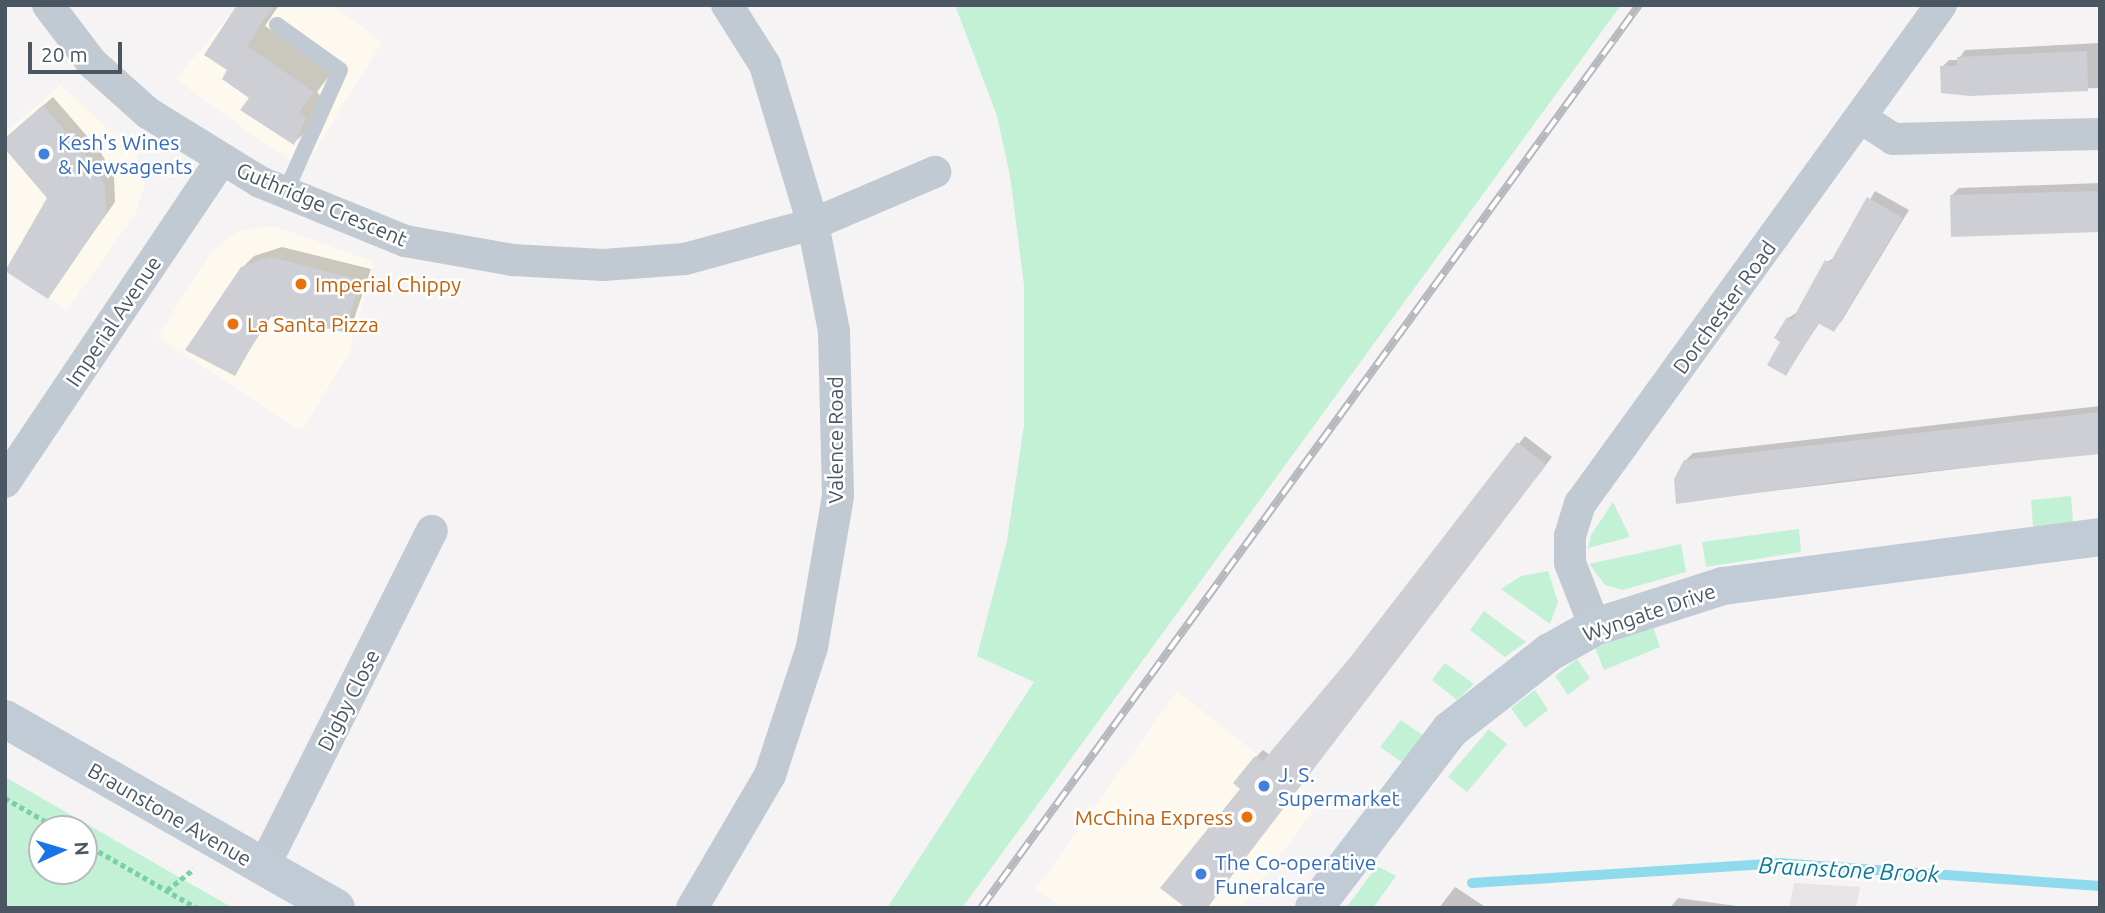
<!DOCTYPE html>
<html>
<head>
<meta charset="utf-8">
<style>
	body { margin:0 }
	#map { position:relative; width:2105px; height:913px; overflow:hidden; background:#f5f3f3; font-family:Ubuntu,sans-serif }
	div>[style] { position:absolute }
	.commercial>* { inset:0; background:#fdf9ef }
	.education>* { inset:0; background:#e6e4e5 }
	.green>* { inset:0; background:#c3f1d5 }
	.shadow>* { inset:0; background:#0003 }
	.stream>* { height:10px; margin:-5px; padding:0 5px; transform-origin:5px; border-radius:5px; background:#90daee }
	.building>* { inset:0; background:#cdcfd5 }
	.path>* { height:4.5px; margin-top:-2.25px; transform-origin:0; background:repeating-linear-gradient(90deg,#7ad0a6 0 5px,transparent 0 8.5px) }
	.lane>* { height:16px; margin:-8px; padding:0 8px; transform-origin:8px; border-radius:8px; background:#c1cad2 }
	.street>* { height:32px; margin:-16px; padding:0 16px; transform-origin:16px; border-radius:16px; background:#c1cad2 }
	.secondary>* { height:38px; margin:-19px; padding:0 19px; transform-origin:19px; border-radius:19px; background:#c1cbd6 }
	.rail>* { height:8px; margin-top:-4px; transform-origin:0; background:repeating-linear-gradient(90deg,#fff 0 16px,#b5b8bd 0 32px); box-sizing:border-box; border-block:2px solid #b5b8bd }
	.dots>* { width:19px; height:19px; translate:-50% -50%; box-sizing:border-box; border:4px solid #fff; border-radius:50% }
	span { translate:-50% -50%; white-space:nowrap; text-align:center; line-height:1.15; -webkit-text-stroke:5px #fff; paint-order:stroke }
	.shop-label { font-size:21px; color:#366cbe }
	.left { translate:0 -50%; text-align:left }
	.street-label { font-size:21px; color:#4a5661 }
	.food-label { font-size:21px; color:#c56008 }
	.right { translate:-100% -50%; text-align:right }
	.water-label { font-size:23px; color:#0c7c9b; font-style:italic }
	.frame { position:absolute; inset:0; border:7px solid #4a5661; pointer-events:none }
	.north { position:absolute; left:28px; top:815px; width:70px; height:70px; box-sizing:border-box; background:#fff; border:2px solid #b7bbc0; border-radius:50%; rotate:86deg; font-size:19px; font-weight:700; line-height:28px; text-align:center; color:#4a5661 }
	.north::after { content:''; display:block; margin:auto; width:24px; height:32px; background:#1a73e8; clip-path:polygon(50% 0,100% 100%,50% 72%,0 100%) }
	.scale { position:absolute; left:28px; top:42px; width:94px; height:32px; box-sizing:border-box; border:4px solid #4a5661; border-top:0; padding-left:9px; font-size:21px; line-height:24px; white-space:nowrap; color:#4a5661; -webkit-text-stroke:5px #fff; paint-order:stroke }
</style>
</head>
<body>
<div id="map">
	<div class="commercial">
		<div style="clip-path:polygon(238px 5px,332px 5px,382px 42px,305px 167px,262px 142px,176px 79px)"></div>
		<div style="clip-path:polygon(60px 85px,134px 153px,146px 182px,136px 213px,67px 310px,5px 271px,5px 133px)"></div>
		<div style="clip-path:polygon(274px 226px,374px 262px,349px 353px,302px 431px,157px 337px,211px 253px,226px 240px,239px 231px)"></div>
		<div style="clip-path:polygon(1177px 691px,1319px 803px,1241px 908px,1063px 908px,1036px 889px)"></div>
	</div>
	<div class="education">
		<div style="clip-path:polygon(1794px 883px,1860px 887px,1856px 908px,1789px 908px)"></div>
	</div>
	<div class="green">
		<div style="clip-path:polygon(955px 5px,1621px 5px,962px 908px,887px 908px,1034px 682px,977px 656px,1007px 541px,1024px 425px,1024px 285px,1010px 176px,997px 116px)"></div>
		<div style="clip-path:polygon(2071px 496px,2073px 522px,2033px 527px,2031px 500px)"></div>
		<div style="clip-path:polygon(1613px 502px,1630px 537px,1588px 548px,1591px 535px)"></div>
		<div style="clip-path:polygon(1799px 529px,1801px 552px,1706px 567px,1702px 542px)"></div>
		<div style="clip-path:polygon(1681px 544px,1686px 572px,1623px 590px,1605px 585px,1589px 564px)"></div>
		<div style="clip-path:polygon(1548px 571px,1558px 602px,1550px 624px,1501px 589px,1521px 576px)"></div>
		<div style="clip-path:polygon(1484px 611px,1526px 642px,1505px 657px,1470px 630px)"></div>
		<div style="clip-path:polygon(1653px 626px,1660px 647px,1604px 670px,1595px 648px)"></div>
		<div style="clip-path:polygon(1577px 659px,1590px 678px,1568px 695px,1555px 676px)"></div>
		<div style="clip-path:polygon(1445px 663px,1474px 684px,1457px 700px,1432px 680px)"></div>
		<div style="clip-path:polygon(1535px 690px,1548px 710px,1525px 728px,1511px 708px)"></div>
		<div style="clip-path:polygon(1401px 720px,1425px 737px,1403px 763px,1380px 747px)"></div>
		<div style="clip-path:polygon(1489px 729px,1507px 744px,1467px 792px,1448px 777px)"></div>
		<div style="clip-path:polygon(evenodd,5px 777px,184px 880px,233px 908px,5px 908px,5px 777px,42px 829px,84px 829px,84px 871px,42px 871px,42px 829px)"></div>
		<div style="clip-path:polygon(1377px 866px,1396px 876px,1373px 908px,1346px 908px)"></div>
	</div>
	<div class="shadow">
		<div style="clip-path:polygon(239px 5px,279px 5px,265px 26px,332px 72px,317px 92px,324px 100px,313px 124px,294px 143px,229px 70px)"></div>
		<div style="clip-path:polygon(2100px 43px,2100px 88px,1943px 91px,1942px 67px,1949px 60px,1958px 60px,1965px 50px)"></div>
		<div style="clip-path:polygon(53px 97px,100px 151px,114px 176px,115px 202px,48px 296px,50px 198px,12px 133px)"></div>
		<div style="clip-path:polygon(2100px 183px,2100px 230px,1952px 195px,1959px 188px)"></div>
		<div style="clip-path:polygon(1875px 191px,1909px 210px,1841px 322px,1833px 329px,1820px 322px,1786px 373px,1783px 341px,1788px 318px,1798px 312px,1827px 262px,1837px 256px)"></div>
		<div style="clip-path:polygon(282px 247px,371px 269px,354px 319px,343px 330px,272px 315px,234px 374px,242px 268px,254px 256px)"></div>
		<div style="clip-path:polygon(2100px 406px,2100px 452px,1678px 502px,1685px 461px,1693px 453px)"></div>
		<div style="clip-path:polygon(1525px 436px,1552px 457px,1207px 908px,1256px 757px,1263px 750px,1270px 755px,1350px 660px)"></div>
		<div style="clip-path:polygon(1455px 887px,1487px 908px,1439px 908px)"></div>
		<div style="clip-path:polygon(1678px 898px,1744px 907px,1670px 908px)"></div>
	</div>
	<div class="stream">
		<div style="left:1472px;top:883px;width:307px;rotate:-3.7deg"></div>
		<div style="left:1778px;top:863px;width:323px;rotate:4.1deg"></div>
	</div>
	<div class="building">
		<div style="clip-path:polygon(237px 5px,274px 5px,247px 46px,314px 92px,299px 112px,306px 119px,294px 145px,240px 110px,249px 98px,222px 79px,227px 70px,204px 55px)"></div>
		<div style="clip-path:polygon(2087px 51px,2088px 91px,1970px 96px,1941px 93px,1940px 66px,1957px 66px,1957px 57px)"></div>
		<div style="clip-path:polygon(43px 105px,90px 160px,105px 186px,106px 214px,48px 299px,5px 271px,47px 198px,5px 149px,5px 138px)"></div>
		<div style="clip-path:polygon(2100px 191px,2100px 232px,1951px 237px,1950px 195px)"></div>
		<div style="clip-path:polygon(1867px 197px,1903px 218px,1834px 332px,1818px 323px,1786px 376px,1767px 365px,1780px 342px,1774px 338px,1787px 317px,1792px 320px,1825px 260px,1830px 263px)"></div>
		<div style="clip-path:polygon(270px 257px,361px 280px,344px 332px,269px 316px,235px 376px,185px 350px,241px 267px)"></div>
		<div style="clip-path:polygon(2100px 412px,2100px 454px,1872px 477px,1676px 504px,1674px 479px,1684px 460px)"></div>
		<div style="clip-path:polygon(1517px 442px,1546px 465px,1207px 908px,1186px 908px,1160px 888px,1240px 789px,1233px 783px,1255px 756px,1262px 762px,1349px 659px)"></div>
	</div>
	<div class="path">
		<div style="left:5px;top:798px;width:62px;rotate:29.9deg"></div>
		<div style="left:84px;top:843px;width:130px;rotate:29.9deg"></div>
		<div style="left:167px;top:890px;width:34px;rotate:-38deg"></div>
	</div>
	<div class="lane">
		<div style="left:277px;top:25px;width:77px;rotate:35.5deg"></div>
		<div style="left:340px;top:70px;width:135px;rotate:114.1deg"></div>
	</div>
	<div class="street">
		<div style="left:48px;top:5px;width:73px;rotate:52.8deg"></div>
		<div style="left:92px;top:63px;width:75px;rotate:41.8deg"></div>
		<div style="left:148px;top:113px;width:132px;rotate:31.6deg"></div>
		<div style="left:260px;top:182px;width:157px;rotate:22.1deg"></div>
		<div style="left:405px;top:241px;width:110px;rotate:10deg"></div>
		<div style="left:513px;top:260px;width:90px;rotate:3.2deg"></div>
		<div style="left:603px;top:265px;width:82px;rotate:-4.2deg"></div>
		<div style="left:685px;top:259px;width:133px;rotate:-15.3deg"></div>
		<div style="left:813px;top:224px;width:133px;rotate:-23.1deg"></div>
		<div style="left:1861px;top:118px;width:38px;rotate:33deg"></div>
		<div style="left:1893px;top:139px;width:207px;rotate:-1.4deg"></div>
		<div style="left:5px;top:482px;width:387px;rotate:-56.1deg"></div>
		<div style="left:1595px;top:627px;width:69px;rotate:-111.3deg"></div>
		<div style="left:1570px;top:563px;width:27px;rotate:-90deg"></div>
		<div style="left:1570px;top:536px;width:34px;rotate:-73deg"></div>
		<div style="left:1580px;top:504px;width:616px;rotate:-54.12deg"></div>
		<div style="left:263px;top:868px;width:377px;rotate:-63.4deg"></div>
		<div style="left:692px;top:908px;width:154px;rotate:-59.6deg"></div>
		<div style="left:770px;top:775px;width:135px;rotate:-71.8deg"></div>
		<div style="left:812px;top:647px;width:153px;rotate:-80.2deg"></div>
		<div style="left:838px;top:496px;width:165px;rotate:-91.4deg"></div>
		<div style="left:834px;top:331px;width:109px;rotate:-101.1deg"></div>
		<div style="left:813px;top:224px;width:166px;rotate:-106.8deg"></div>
		<div style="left:765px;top:65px;width:71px;rotate:-122.3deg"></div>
	</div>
	<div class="secondary">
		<div style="left:5px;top:719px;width:381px;rotate:29.7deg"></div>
		<div style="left:1314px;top:908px;width:224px;rotate:-52.6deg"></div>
		<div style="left:1450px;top:730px;width:127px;rotate:-38deg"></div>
		<div style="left:1550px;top:652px;width:51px;rotate:-29.1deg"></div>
		<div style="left:1595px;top:627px;width:134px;rotate:-17.8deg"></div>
		<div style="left:1723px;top:586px;width:380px;rotate:-7.4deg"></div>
	</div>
	<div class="rail">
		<div style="left:981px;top:908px;width:1117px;rotate:-53.92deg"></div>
	</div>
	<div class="dots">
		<div style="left:44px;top:154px;background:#3f7fe0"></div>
		<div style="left:301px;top:284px;background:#e8710a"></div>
		<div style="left:233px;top:324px;background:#e8710a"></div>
		<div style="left:1264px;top:786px;background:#3f7fe0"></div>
		<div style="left:1247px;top:817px;background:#e8710a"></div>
		<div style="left:1201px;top:874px;background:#3f7fe0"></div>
	</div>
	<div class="shop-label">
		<span class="left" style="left:58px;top:154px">Kesh's Wines<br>&amp; Newsagents</span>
		<span class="left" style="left:1278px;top:786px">J. S.<br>Supermarket</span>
		<span class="left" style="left:1215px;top:874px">The Co-operative<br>Funeralcare</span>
	</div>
	<div class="street-label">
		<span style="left:322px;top:204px;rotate:23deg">Guthridge Crescent</span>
		<span style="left:1724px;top:307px;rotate:-54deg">Dorchester Road</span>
		<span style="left:113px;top:321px;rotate:-56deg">Imperial Avenue</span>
		<span style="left:835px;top:440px;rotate:-90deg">Valence Road</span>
		<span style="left:1649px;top:612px;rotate:-19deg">Wyngate Drive</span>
		<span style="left:348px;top:700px;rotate:-63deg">Digby Close</span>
		<span style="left:170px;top:814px;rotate:30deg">Braunstone Avenue</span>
	</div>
	<div class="food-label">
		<span class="left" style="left:315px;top:284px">Imperial Chippy</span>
		<span class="left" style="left:247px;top:324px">La Santa Pizza</span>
		<span class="right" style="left:1233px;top:817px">McChina Express</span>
	</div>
	<div class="water-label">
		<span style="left:1849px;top:870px;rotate:3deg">Braunstone Brook</span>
	</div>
	<div class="frame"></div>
	<div class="north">N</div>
	<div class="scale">20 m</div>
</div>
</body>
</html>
